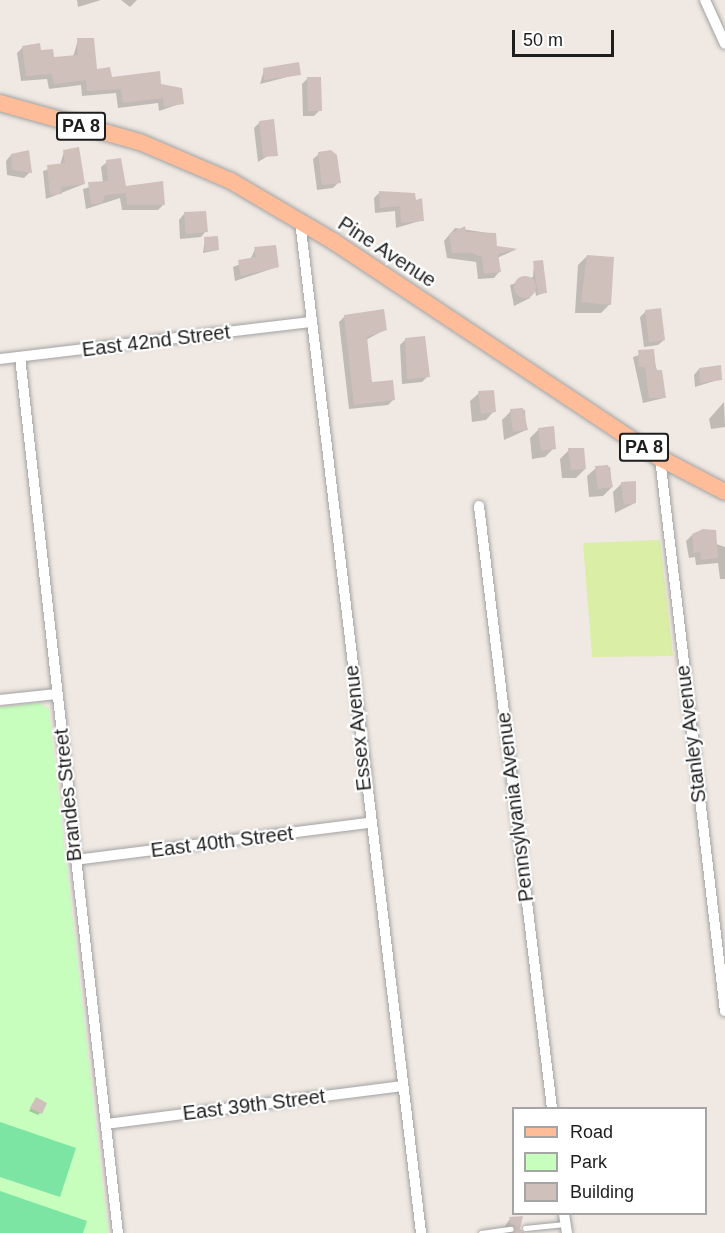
<!DOCTYPE html>
<html>
<head>
<meta charset="utf-8">
<style>
	body { margin:0 }
	#map { position:relative; width:725px; height:1233px; overflow:hidden; background:#f0e9e3; font-family:Helvetica,sans-serif }
	div>[style] { position:absolute }
	.grass>* { inset:0; background:#daeea6 }
	.park>* { inset:0; background:#c7fdbd }
	.pitch>* { inset:0; background:#7ce5a4 }
	.shadow>* { inset:0; background:#0003 }
	.building>* { inset:0; background:#d0c0bc }
	.round { border-radius:50% }
	.roads { filter:drop-shadow(0 0 2px #a2a2a2) drop-shadow(0 0 2px #a2a2a2) }
	.service>* { height:5px; margin:-2.5px; padding:0 2.5px; transform-origin:2.5px; border-radius:2.5px; background:#fff }
	.minor>* { height:10px; margin:-5px; padding:0 5px; transform-origin:5px; border-radius:5px; background:#fff }
	.primary>* { height:16px; margin:-8px; padding:0 8px; transform-origin:8px; border-radius:8px; background:#ffbc99 }
	span { translate:-50% -50%; white-space:nowrap; text-align:center; line-height:1.15; -webkit-text-stroke:4.5px #fff; paint-order:stroke }
	.shield-label span { padding:2px 4px; background:#fff; border:2px solid; border-radius:4px; -webkit-text-stroke-width:0 }
	.shield-label { font-size:18px; color:#1e1e1e; font-weight:700 }
	.street-label { font-size:20px; color:#1e1e1e }
	.legend { position:absolute; left:512px; top:1107px; width:195px; height:108px; box-sizing:border-box; background:#fff; border:2px solid #a5a5a5; margin:0; padding:8px 10px; list-style:none; font-size:18px; color:#1e1e1e }
	.legend li { display:flex; align-items:center; gap:12px; height:30px }
	.legend b { width:30px; border:2px solid #a5a5a5 }
	.scale { position:absolute; left:512px; top:30px; width:102px; height:27px; box-sizing:border-box; border:3px solid #1e1e1e; border-top:0; padding-left:8px; font-size:18px; line-height:21px; white-space:nowrap; color:#1e1e1e; -webkit-text-stroke:4px #fff; paint-order:stroke }
</style>
</head>
<body>
<div id="map">
	<div class="grass">
		<div style="clip-path:polygon(660px 540px,673px 656px,592px 657px,583px 543px)"></div>
	</div>
	<div class="park">
		<div style="clip-path:polygon(40px 703px,49px 709px,108px 1233px,0 1233px,0 707px)"></div>
	</div>
	<div class="pitch">
		<div style="clip-path:polygon(0 1122px,76px 1148px,60px 1197px,0 1177px)"></div>
		<div style="clip-path:polygon(0 1191px,87px 1221px,83px 1233px,0 1233px)"></div>
	</div>
	<div class="shadow">
		<div style="clip-path:polygon(77px 0,101px 0,78px 7px)"></div>
		<div style="clip-path:polygon(121px 0,137px 0,130px 7px)"></div>
		<div style="clip-path:polygon(78px 40px,95px 71px,110px 79px,160px 86px,182px 103px,159px 111px,158px 103px,118px 108px,116px 93px,82px 96px,81px 85px,49px 89px,47px 79px,21px 81px,17px 53px,23px 47px,53px 58px,73px 57px)"></div>
		<div style="clip-path:polygon(264px 70px,299px 74px,260px 84px)"></div>
		<div style="clip-path:polygon(308px 78px,320px 110px,314px 116px,303px 116px,302px 84px)"></div>
		<div style="clip-path:polygon(260px 122px,276px 151px,258px 162px,254px 128px)"></div>
		<div style="clip-path:polygon(64px 152px,84px 184px,46px 199px,43px 171px,60px 165px)"></div>
		<div style="clip-path:polygon(319px 154px,339px 182px,333px 188px,317px 190px,313px 159px)"></div>
		<div style="clip-path:polygon(11px 155px,30px 172px,24px 178px,7px 175px,6px 161px)"></div>
		<div style="clip-path:polygon(107px 162px,125px 188px,163px 205px,158px 210px,122px 210px,120px 198px,86px 209px,83px 189px,103px 183px,101px 167px)"></div>
		<div style="clip-path:polygon(379px 193px,415px 201px,423px 220px,396px 228px,395px 211px,375px 213px,374px 198px)"></div>
		<div style="clip-path:polygon(184px 214px,206px 231px,201px 237px,180px 239px,179px 220px)"></div>
		<div style="clip-path:polygon(455px 228px,495px 234px,496px 247px,515px 250px,497px 258px,499px 272px,494px 278px,478px 279px,476px 262px,447px 258px,444px 241px)"></div>
		<div style="clip-path:polygon(205px 239px,218px 250px,203px 253px)"></div>
		<div style="clip-path:polygon(255px 249px,277px 267px,235px 281px,233px 267px,250px 260px)"></div>
		<div style="clip-path:polygon(587px 256px,610px 304px,601px 313px,575px 313px,578px 265px)"></div>
		<div style="clip-path:polygon(534px 263px,546px 292px,536px 296px,533px 279px,530px 298px,514px 306px,510px 285px,533px 277px)"></div>
		<div style="clip-path:polygon(646px 311px,664px 340px,658px 345px,644px 347px,640px 317px)"></div>
		<div style="clip-path:polygon(345px 316px,386px 329px,366px 340px,370px 384px,394px 399px,388px 405px,349px 409px,339px 322px)"></div>
		<div style="clip-path:polygon(406px 339px,428px 376px,422px 382px,402px 384px,400px 345px)"></div>
		<div style="clip-path:polygon(652px 351px,664px 398px,643px 403px,633px 357px)"></div>
		<div style="clip-path:polygon(699px 369px,721px 379px,695px 387px,694px 375px)"></div>
		<div style="clip-path:polygon(479px 393px,494px 411px,486px 420px,472px 422px,470px 401px)"></div>
		<div style="clip-path:polygon(724px 402px,725px 427px,711px 429px,709px 419px)"></div>
		<div style="clip-path:polygon(525px 410px,526px 430px,504px 440px,502px 420px,511px 411px)"></div>
		<div style="clip-path:polygon(539px 429px,554px 448px,545px 457px,532px 459px,530px 438px)"></div>
		<div style="clip-path:polygon(569px 450px,585px 469px,576px 478px,562px 478px,560px 459px)"></div>
		<div style="clip-path:polygon(610px 467px,612px 487px,603px 496px,589px 497px,587px 476px,596px 468px)"></div>
		<div style="clip-path:polygon(622px 483px,635px 503px,615px 513px,613px 492px)"></div>
		<div style="clip-path:polygon(692px 535px,725px 547px,725px 579px,720px 579px,718px 563px,696px 565px,695px 557px,689px 558px,686px 541px)"></div>
		<div style="clip-path:polygon(36px 1099px,40px 1113px,38px 1115px,29px 1111px)"></div>
		<div style="clip-path:polygon(510px 1219px,519px 1229px,522px 1233px,500px 1233px)"></div>
	</div>
	<div class="building">
		<div style="clip-path:polygon(77px 38px,94px 38px,97px 69px,110px 67px,112px 77px,160px 71px,161px 84px,182px 88px,184px 104px,164px 107px,163px 98px,123px 103px,121px 89px,87px 91px,86px 80px,54px 84px,52px 74px,26px 76px,22px 46px,40px 43px,41px 50px,53px 49px,54px 57px,78px 55px)"></div>
		<div style="clip-path:polygon(299px 62px,301px 75px,264px 80px,263px 68px)"></div>
		<div style="clip-path:polygon(307px 77px,321px 77px,322px 111px,308px 111px)"></div>
		<div style="clip-path:polygon(274px 119px,278px 156px,263px 157px,259px 121px)"></div>
		<div style="clip-path:polygon(79px 147px,85px 184px,61px 187px,62px 194px,50px 195px,47px 165px,65px 163px,63px 150px)"></div>
		<div style="clip-path:polygon(29px 150px,32px 173px,12px 170px,11px 154px)"></div>
		<div style="clip-path:polygon(331px 150px,337px 155px,341px 183px,322px 185px,318px 152px)"></div>
		<div style="clip-path:polygon(121px 158px,126px 186px,163px 181px,165px 205px,127px 205px,126px 193px,105px 195px,102px 203px,91px 204px,88px 182px,108px 181px,106px 160px)"></div>
		<div style="clip-path:polygon(379px 191px,415px 193px,416px 200px,422px 198px,424px 221px,401px 223px,400px 206px,380px 208px)"></div>
		<div style="clip-path:polygon(206px 211px,208px 232px,186px 234px,184px 212px)"></div>
		<div style="clip-path:polygon(465px 226px,466px 232px,496px 233px,497px 246px,518px 249px,498px 254px,501px 272px,484px 274px,482px 257px,472px 253px,452px 253px,449px 234px)"></div>
		<div style="clip-path:polygon(218px 236px,219px 250px,205px 251px,204px 237px)"></div>
		<div style="clip-path:polygon(276px 245px,279px 267px,241px 276px,238px 260px,256px 257px,254px 247px)"></div>
		<div style="clip-path:polygon(587px 255px,614px 257px,611px 305px,581px 302px)"></div>
		<div style="clip-path:polygon(543px 260px,547px 293px,538px 294px,533px 261px)"></div>
		<div class="round" style="left:514px;top:276px;width:22px;height:22px"></div>
		<div style="clip-path:polygon(661px 308px,665px 340px,649px 342px,645px 310px)"></div>
		<div style="clip-path:polygon(384px 309px,387px 330px,367px 337px,372px 382px,393px 380px,395px 400px,354px 405px,344px 315px)"></div>
		<div style="clip-path:polygon(425px 336px,430px 377px,407px 379px,405px 338px)"></div>
		<div style="clip-path:polygon(654px 349px,656px 370px,662px 370px,666px 398px,649px 398px,645px 367px,639px 367px,638px 350px)"></div>
		<div style="clip-path:polygon(721px 365px,722px 380px,700px 383px,699px 368px)"></div>
		<div style="clip-path:polygon(494px 390px,496px 412px,481px 414px,478px 391px)"></div>
		<div style="clip-path:polygon(523px 408px,528px 430px,513px 432px,510px 409px)"></div>
		<div style="clip-path:polygon(554px 426px,556px 449px,541px 451px,538px 428px)"></div>
		<div style="clip-path:polygon(568px 448px,584px 448px,586px 469px,571px 470px)"></div>
		<div style="clip-path:polygon(608px 465px,613px 487px,598px 489px,595px 466px)"></div>
		<div style="clip-path:polygon(636px 481px,636px 503px,624px 505px,621px 482px)"></div>
		<div style="clip-path:polygon(703px 529px,716px 530px,718px 558px,701px 560px,700px 552px,694px 553px,692px 534px)"></div>
		<div style="clip-path:polygon(36px 1097px,47px 1103px,42px 1114px,30px 1108px)"></div>
		<div style="clip-path:polygon(523px 1216px,520px 1229px,525px 1233px,514px 1233px,509px 1217px)"></div>
	</div>
	<div class="roads">
		<div class="service">
			<div style="left:525px;top:1228px;width:40px;rotate:-5.7deg"></div>
			<div style="left:481px;top:1233px;width:30px;rotate:-8deg"></div>
		</div>
		<div class="minor">
			<div style="left:705px;top:0;width:48px;rotate:65.6deg"></div>
			<div style="left:300px;top:221px;width:1019px;rotate:83.18deg"></div>
			<div style="left:20px;top:357px;width:881px;rotate:83.62deg"></div>
			<div style="left:0;top:359px;width:314px;rotate:-6.8deg"></div>
			<div style="left:660px;top:458px;width:557px;rotate:83.3deg"></div>
			<div style="left:479px;top:506px;width:606px;rotate:83.09deg"></div>
			<div style="left:0;top:700px;width:57px;rotate:-6deg"></div>
			<div style="left:75px;top:860px;width:296px;rotate:-7.2deg"></div>
			<div style="left:106px;top:1124px;width:298px;rotate:-7.3deg"></div>
			<div style="left:564px;top:1214px;width:19px;rotate:81deg"></div>
		</div>
		<div class="primary">
			<div style="left:0;top:103px;width:145px;rotate:15.6deg"></div>
			<div style="left:140px;top:142px;width:99px;rotate:23.2deg"></div>
			<div style="left:231px;top:181px;width:118px;rotate:30.5deg"></div>
			<div style="left:333px;top:241px;width:392px;rotate:33.6deg"></div>
			<div style="left:660px;top:458px;width:73px;rotate:27.6deg"></div>
		</div>
	</div>
	<div class="shield-label">
		<span style="left:81px;top:126px">PA 8</span>
		<span style="left:644px;top:447px">PA 8</span>
	</div>
	<div class="street-label">
		<span style="left:387px;top:252px;rotate:33deg">Pine Avenue</span>
		<span style="left:156px;top:341px;rotate:-7deg">East 42nd Street</span>
		<span style="left:358px;top:728px;rotate:-96deg">Essex Avenue</span>
		<span style="left:691px;top:734px;rotate:-97deg">Stanley Avenue</span>
		<span style="left:68px;top:795px;rotate:-96deg">Brandes Street</span>
		<span style="left:515px;top:807px;rotate:-97deg">Pennsylvania Avenue</span>
		<span style="left:222px;top:842px;rotate:-7deg">East 40th Street</span>
		<span style="left:254px;top:1105px;rotate:-7deg">East 39th Street</span>
	</div>
	<ul class="legend">
	<li><b style="height:8px;background:#ffbc99"></b>Road</li>
	<li><b style="height:16px;background:#c7fdbd"></b>Park</li>
	<li><b style="height:16px;background:#d0c0bc"></b>Building</li>
	</ul>
	<div class="scale">50 m</div>
</div>
</body>
</html>
